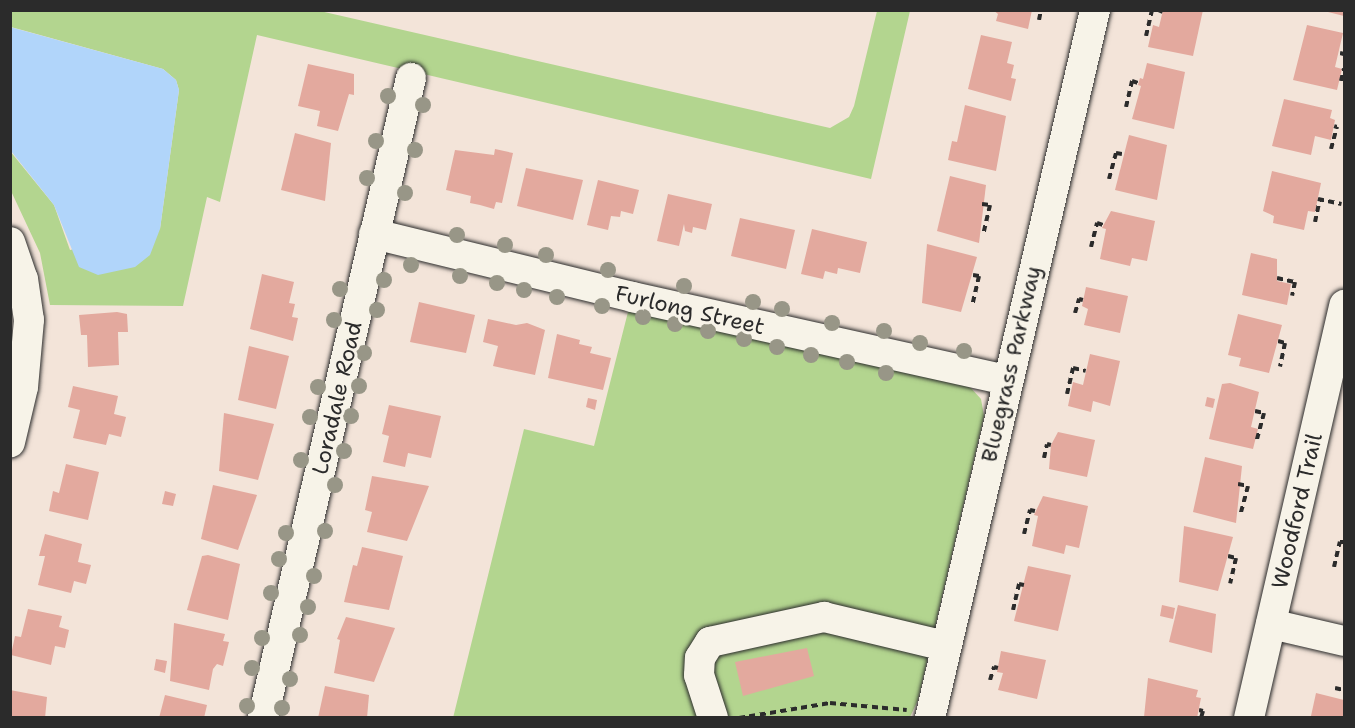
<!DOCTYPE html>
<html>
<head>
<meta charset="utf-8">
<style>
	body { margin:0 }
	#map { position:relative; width:1355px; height:728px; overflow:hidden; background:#f3e4d9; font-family:"Shantell Sans",sans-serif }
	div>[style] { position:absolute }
	.green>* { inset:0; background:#b3d58f }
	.water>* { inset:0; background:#b1d5fa }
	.building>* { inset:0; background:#e3a99e }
	.path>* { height:4px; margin-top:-2px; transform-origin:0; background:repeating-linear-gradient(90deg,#2b2b2b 0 6px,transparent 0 10.5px) }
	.roads { filter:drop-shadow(0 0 2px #2b2b2b) drop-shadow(0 0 2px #2b2b2b) }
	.minor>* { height:30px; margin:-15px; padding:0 15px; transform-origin:15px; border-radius:15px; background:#f7f3e8 }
	.trees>* { width:16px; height:16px; margin:-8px; border-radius:50%; background:#989687 }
	span { translate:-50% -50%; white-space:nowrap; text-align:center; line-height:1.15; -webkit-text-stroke:6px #f7f3e8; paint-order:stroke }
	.street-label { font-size:22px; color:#2b2b2b }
	.frame { position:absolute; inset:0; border:12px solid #2b2b2b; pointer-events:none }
</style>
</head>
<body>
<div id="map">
	<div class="green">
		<div style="clip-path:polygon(11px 11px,320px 11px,830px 128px,849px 117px,854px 106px,877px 11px,910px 11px,871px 179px,257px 35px,220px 202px,207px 197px,183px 306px,50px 305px,40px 253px,11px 191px,10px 151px,54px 205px,70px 250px,160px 229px,179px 90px,176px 80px,163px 69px,11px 27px)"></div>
		<div style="clip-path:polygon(629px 308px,943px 380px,970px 387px,981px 399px,984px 416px,918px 700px,910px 717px,453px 718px,524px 429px,594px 446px)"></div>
	</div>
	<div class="water">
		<div style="clip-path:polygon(10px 27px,163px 69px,176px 80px,179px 90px,160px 229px,150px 255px,135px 267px,98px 275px,79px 267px,54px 205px,11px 151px)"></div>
	</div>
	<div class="building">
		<div style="clip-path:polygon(993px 10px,1032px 10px,1028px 29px,996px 21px,998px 14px)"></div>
		<div style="clip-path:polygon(1163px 10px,1203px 10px,1193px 56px,1148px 47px,1153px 25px,1159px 27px)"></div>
		<div style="clip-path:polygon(1324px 10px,1344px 10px,1344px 16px,1324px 11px)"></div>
		<div style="clip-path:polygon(1307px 25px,1343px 33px,1335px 67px,1342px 69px,1337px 90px,1293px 80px)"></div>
		<div style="clip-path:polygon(981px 35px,1012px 42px,1007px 63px,1014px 65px,1011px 78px,1016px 79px,1011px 101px,968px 89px)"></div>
		<div style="clip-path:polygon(1147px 63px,1185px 72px,1174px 129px,1132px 119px,1141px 86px,1138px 85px,1140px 78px,1143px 79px)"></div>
		<div style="clip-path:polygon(308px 64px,354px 74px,354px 95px,349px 94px,338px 131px,317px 126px,320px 111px,298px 106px)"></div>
		<div style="clip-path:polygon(1284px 99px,1332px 110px,1330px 118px,1335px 120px,1331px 140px,1315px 136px,1311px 155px,1272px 146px)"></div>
		<div style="clip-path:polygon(965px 105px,1006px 116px,996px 171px,948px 160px,952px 141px,957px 142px)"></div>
		<div style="clip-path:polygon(295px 133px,331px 143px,325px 201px,281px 190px)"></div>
		<div style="clip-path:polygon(1129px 135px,1167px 145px,1157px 200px,1115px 190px)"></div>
		<div style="clip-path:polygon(495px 149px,513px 153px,502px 203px,496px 202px,494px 209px,480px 205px,470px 203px,471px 196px,446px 190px,455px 150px,494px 155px)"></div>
		<div style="clip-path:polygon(526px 168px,583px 180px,573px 220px,517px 206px)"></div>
		<div style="clip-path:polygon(1272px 171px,1321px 183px,1315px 212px,1308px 211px,1304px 230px,1273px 223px,1274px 216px,1263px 211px)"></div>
		<div style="clip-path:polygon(950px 176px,986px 185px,979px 243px,937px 231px)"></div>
		<div style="clip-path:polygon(598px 180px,639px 190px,633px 214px,621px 211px,620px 217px,611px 216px,608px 230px,587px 225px)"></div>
		<div style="clip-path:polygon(668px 194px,712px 204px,706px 230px,693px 227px,692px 233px,685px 231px,684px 224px,679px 246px,657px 241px)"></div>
		<div style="clip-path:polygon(1111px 211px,1155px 221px,1147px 261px,1132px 258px,1130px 266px,1100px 259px,1106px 229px,1102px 228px)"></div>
		<div style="clip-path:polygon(740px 218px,795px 230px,786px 269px,731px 256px)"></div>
		<div style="clip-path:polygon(812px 229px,867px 242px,860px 273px,838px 268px,837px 274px,825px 271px,823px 279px,801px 274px)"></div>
		<div style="clip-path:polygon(927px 244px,977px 257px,961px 312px,922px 303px)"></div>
		<div style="clip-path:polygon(1251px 253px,1277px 259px,1277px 281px,1291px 284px,1287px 305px,1242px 295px)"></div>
		<div style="clip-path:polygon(262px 274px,294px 282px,289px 303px,295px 304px,292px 317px,298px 318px,293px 341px,250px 329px)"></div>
		<div style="clip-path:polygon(1086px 287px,1128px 296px,1120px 333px,1084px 325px,1088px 309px,1082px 306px)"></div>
		<div style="clip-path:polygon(419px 302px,475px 315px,466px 353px,410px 342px)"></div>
		<div style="clip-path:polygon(117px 312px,127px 314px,128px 332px,118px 332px,119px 365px,88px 367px,87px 335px,81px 335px,79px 315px)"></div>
		<div style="clip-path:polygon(1238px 314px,1282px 325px,1269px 373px,1239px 366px,1241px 358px,1228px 355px)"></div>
		<div style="clip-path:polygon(488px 319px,516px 325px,527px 323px,545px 330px,535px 375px,493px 366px,498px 346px,483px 342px)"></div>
		<div style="clip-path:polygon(557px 334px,580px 340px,579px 344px,592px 347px,590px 353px,611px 358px,603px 390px,548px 378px)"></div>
		<div style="clip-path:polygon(249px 346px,289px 356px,276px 409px,238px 400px)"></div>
		<div style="clip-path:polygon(1090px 354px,1120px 361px,1110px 406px,1093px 401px,1091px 412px,1068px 406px,1073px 382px,1083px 385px)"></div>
		<div style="clip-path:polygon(1230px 383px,1259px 392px,1251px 427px,1258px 429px,1253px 449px,1209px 439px,1222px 384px)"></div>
		<div style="clip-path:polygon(73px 386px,118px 396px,114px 414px,126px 417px,121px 437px,109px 434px,106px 445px,73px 438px,80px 410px,68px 407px)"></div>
		<div style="clip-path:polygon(1207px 397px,1215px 399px,1213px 408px,1205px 406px)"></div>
		<div style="clip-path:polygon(588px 398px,597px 400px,595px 410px,586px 407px)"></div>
		<div style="clip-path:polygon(389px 405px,441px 416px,431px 458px,408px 453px,405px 467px,383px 462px,389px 436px,382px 434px)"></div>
		<div style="clip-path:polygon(224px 413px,274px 424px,258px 480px,219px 471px)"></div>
		<div style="clip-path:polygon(1058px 432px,1095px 440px,1087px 477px,1049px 469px,1051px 445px)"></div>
		<div style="clip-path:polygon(1205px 457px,1242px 466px,1236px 523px,1193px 512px)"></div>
		<div style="clip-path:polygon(66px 464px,99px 472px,88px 520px,49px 511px,53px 491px,59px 493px)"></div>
		<div style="clip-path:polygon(372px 476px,429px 486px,407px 541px,367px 532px,372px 512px,365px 510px)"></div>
		<div style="clip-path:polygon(213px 485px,257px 495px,238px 550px,201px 539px)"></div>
		<div style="clip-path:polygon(165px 491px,176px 494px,173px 506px,162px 504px)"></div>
		<div style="clip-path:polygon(1043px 496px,1088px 506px,1079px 548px,1066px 545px,1064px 554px,1032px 546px,1038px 516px,1034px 515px)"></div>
		<div style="clip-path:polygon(1184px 526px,1233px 537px,1218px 591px,1179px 582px)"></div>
		<div style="clip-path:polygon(45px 534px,82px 544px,78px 562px,91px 565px,86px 584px,74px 581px,71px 593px,38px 585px,45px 556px,39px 556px)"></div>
		<div style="clip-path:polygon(362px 547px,403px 556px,389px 610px,344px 602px,353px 565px,357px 566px)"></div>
		<div style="clip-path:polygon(208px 555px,240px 564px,228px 620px,187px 610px,202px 556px)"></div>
		<div style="clip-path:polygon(1028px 566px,1071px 575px,1058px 631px,1014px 621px)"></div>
		<div style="clip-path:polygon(1162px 605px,1175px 608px,1173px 619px,1160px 616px)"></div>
		<div style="clip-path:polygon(1178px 605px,1216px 614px,1212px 653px,1169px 642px)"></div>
		<div style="clip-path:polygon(28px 609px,62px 616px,59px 627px,69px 630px,65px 648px,55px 646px,51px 665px,11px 655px,15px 636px,21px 637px)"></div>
		<div style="clip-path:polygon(346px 617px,395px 628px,374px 682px,334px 673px,340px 640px,337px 639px)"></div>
		<div style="clip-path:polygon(174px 623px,225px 634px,223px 641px,229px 642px,223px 666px,217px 664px,213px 669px,209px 690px,170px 681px)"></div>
		<div style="clip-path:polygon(807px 648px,814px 676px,743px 696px,735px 662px)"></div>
		<div style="clip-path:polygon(1001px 651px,1046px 660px,1037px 699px,998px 690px,1003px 673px,997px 672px)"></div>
		<div style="clip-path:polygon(156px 659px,167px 661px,165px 673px,154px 670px)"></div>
		<div style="clip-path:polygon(1148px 678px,1198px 690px,1196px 697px,1201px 698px,1197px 718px,1144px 717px)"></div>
		<div style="clip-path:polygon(325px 686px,369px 695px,367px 718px,318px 718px)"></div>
		<div style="clip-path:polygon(10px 690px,47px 697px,45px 718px,10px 718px)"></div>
		<div style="clip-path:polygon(1316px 693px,1344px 700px,1344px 718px,1311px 716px)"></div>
		<div style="clip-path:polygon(165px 695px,207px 705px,204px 718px,159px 718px)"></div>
	</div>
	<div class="path">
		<div style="left:1158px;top:10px;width:5px;rotate:22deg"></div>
		<div style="left:1039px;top:20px;width:10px;rotate:-79deg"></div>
		<div style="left:1146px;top:36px;width:27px;rotate:-77deg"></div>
		<div style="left:1340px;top:53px;width:4px;rotate:14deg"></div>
		<div style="left:1341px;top:81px;width:13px;rotate:-77deg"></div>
		<div style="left:1126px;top:107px;width:27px;rotate:-77deg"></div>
		<div style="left:1132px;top:81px;width:6px;rotate:18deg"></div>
		<div style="left:1331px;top:149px;width:23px;rotate:-75deg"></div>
		<div style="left:1337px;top:127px;width:3px;rotate:-162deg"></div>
		<div style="left:1109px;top:179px;width:27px;rotate:-75deg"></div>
		<div style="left:1116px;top:153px;width:6px;rotate:9deg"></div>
		<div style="left:1318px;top:199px;width:24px;rotate:12deg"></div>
		<div style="left:982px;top:204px;width:8px;rotate:7deg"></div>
		<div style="left:990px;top:205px;width:28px;rotate:103deg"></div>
		<div style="left:1315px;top:222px;width:24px;rotate:-78deg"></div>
		<div style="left:1091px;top:247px;width:25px;rotate:-76deg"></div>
		<div style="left:1097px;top:223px;width:6px;rotate:18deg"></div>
		<div style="left:973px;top:275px;width:6px;rotate:9deg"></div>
		<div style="left:979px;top:276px;width:28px;rotate:103deg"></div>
		<div style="left:1277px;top:278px;width:18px;rotate:13deg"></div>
		<div style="left:1295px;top:282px;width:14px;rotate:102deg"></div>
		<div style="left:1075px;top:313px;width:15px;rotate:-74deg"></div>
		<div style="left:1079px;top:299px;width:4px;rotate:14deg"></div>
		<div style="left:1278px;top:341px;width:7px;rotate:16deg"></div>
		<div style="left:1285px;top:343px;width:24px;rotate:102deg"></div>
		<div style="left:1067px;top:394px;width:27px;rotate:-77deg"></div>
		<div style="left:1073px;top:368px;width:13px;rotate:13deg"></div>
		<div style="left:1255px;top:411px;width:9px;rotate:13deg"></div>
		<div style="left:1264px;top:413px;width:28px;rotate:105deg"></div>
		<div style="left:1044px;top:458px;width:14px;rotate:-78deg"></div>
		<div style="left:1047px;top:444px;width:4px;rotate:14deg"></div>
		<div style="left:1238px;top:484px;width:10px;rotate:11deg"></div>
		<div style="left:1248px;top:486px;width:28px;rotate:105deg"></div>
		<div style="left:1024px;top:534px;width:25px;rotate:-76deg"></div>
		<div style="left:1030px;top:510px;width:5px;rotate:11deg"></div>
		<div style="left:1228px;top:556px;width:8px;rotate:14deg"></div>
		<div style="left:1236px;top:558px;width:26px;rotate:103deg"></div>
		<div style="left:1334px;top:567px;width:26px;rotate:-77deg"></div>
		<div style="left:1340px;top:542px;width:4px"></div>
		<div style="left:1013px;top:610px;width:27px;rotate:-77deg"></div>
		<div style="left:1019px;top:584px;width:5px;rotate:11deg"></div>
		<div style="left:990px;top:680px;width:14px;rotate:-73deg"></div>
		<div style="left:994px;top:667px;width:4px;rotate:14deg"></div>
		<div style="left:1335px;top:688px;width:9px;rotate:13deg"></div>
		<div style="left:1199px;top:710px;width:4px;rotate:14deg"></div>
		<div style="left:1203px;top:711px;width:7px;rotate:106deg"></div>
		<div style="left:739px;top:718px;width:92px;rotate:-9.4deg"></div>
		<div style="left:830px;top:703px;width:77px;rotate:5.2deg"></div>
	</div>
	<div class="roads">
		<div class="minor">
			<div style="left:374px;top:234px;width:266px;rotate:13.7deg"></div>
			<div style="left:632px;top:297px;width:384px;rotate:12.5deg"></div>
			<div style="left:10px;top:242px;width:39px;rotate:71deg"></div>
			<div style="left:23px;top:279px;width:41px;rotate:81.7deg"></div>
			<div style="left:29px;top:320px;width:67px;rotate:95.1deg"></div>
			<div style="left:23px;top:387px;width:57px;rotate:103.3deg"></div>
			<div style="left:1271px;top:624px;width:75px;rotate:13.1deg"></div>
			<div style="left:263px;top:718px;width:657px;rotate:-76.98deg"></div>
			<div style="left:713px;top:718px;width:45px;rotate:-108deg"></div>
			<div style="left:699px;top:675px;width:17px;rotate:-87deg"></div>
			<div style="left:700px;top:658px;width:19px;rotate:-58deg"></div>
			<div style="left:710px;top:642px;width:117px;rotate:-12.4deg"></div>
			<div style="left:824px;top:617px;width:124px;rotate:13.5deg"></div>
			<div style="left:930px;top:718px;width:727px;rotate:-76.88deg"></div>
			<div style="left:1249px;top:718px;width:424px;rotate:-77deg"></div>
		</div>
	</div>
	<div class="trees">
		<div style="left:388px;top:96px"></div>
		<div style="left:423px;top:105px"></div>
		<div style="left:376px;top:141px"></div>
		<div style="left:415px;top:150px"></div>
		<div style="left:367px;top:178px"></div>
		<div style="left:405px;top:193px"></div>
		<div style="left:457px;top:235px"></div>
		<div style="left:505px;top:245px"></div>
		<div style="left:546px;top:255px"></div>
		<div style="left:411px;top:265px"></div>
		<div style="left:608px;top:270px"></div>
		<div style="left:460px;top:276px"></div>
		<div style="left:384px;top:280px"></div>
		<div style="left:497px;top:283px"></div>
		<div style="left:684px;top:286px"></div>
		<div style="left:340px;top:289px"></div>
		<div style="left:524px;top:290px"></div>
		<div style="left:557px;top:297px"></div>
		<div style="left:753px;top:302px"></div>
		<div style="left:602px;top:306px"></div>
		<div style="left:782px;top:309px"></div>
		<div style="left:377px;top:310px"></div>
		<div style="left:643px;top:317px"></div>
		<div style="left:334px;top:320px"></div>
		<div style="left:832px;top:323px"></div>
		<div style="left:675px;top:324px"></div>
		<div style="left:708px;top:331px"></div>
		<div style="left:884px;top:331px"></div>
		<div style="left:744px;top:339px"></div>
		<div style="left:920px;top:343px"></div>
		<div style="left:777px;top:347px"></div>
		<div style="left:964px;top:351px"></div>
		<div style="left:364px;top:353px"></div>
		<div style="left:811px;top:355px"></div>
		<div style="left:847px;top:362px"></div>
		<div style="left:886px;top:373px"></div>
		<div style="left:359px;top:386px"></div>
		<div style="left:318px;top:387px"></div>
		<div style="left:351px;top:416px"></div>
		<div style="left:310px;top:417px"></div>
		<div style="left:344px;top:451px"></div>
		<div style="left:301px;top:460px"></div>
		<div style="left:335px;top:485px"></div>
		<div style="left:325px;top:531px"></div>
		<div style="left:286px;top:533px"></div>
		<div style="left:279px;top:559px"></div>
		<div style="left:314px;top:576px"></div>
		<div style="left:271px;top:593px"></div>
		<div style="left:308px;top:607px"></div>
		<div style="left:300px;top:635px"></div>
		<div style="left:262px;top:638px"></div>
		<div style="left:252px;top:668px"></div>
		<div style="left:290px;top:679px"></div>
		<div style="left:247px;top:706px"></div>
		<div style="left:282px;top:708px"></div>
	</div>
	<div class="street-label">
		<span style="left:690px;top:310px;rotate:13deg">Furlong Street</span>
		<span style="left:1011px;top:364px;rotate:-77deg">Bluegrass Parkway</span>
		<span style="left:337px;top:398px;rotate:-77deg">Loradale Road</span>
		<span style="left:1297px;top:511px;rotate:-77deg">Woodford Trail</span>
	</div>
	<div class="frame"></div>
</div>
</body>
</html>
